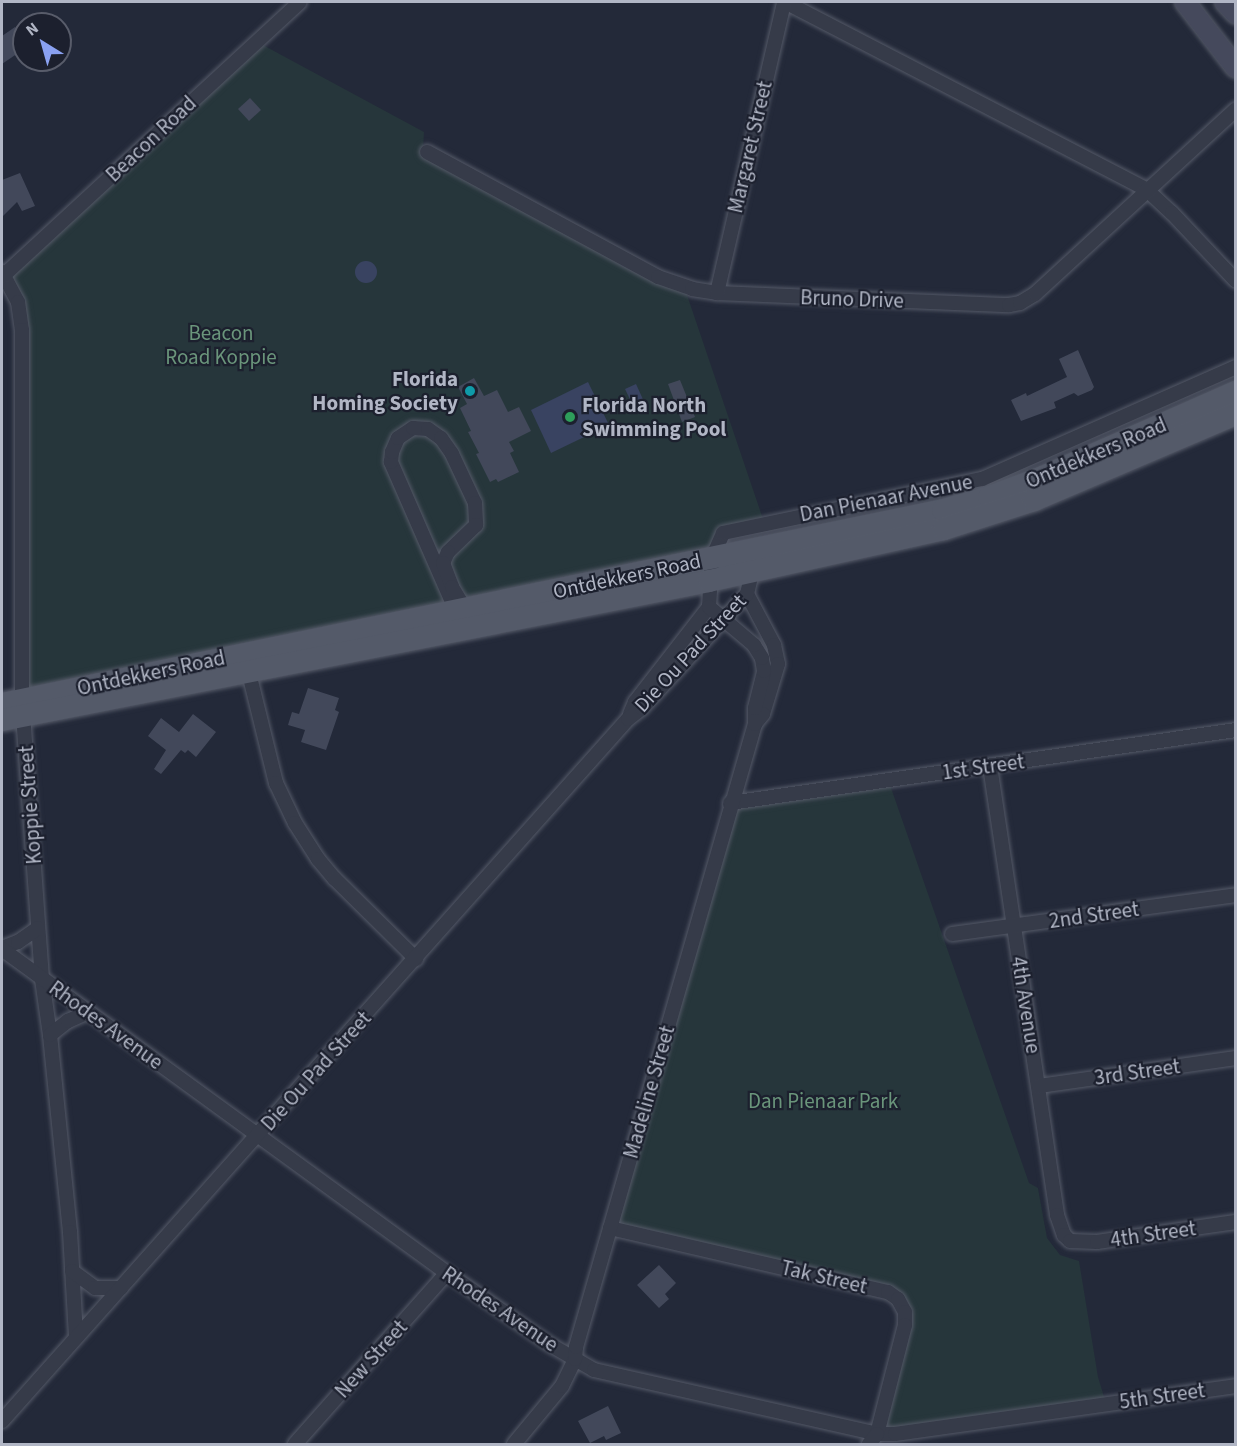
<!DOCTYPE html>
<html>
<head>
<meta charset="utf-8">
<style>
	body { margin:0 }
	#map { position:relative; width:1237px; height:1446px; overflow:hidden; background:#232939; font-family:"Source Sans 3",sans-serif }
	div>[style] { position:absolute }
	.green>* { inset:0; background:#26363b }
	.water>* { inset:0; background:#394361 }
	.round { border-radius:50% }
	.building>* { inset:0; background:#42485a }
	.roads { filter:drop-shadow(0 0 2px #545967) drop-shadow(0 0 2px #545967) }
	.minor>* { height:14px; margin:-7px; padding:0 7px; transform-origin:7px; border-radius:7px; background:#363b49 }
	.secondary>* { height:20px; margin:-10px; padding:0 10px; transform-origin:10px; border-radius:10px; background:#45495c }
	.primary>* { height:22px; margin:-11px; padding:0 11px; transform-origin:11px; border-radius:11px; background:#545a69 }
	.dots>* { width:16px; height:16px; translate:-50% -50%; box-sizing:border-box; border:3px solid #1c202e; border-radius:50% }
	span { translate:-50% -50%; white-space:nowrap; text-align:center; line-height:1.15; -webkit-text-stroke:4.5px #1c202e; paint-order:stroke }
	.street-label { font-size:21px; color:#b1b6c5 }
	.park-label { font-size:21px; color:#6a957b }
	.poi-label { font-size:21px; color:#b1b6c5; font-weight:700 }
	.right { translate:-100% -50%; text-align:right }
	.left { translate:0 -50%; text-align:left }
	.frame { position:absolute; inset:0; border:3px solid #b1b6c5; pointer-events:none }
	.north { position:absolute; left:12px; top:12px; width:60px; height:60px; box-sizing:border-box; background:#1c202e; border:2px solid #585c6a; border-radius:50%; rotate:323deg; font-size:16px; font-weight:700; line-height:24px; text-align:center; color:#b1b6c5 }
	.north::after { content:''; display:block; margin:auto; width:21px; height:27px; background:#8aa1f1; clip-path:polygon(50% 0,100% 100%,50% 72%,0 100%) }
</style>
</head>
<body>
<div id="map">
	<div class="green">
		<div style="clip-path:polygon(261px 44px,424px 132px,423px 150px,686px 292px,763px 519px,728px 526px,709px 551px,27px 692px,26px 327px,10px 276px)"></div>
		<div style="clip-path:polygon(890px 785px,1029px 1183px,1038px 1188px,1047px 1238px,1060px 1255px,1079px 1261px,1098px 1377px,1105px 1400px,883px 1430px,905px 1300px,616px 1224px,734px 807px)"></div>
	</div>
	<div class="water">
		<div class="round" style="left:355px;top:261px;width:22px;height:22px"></div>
		<div style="clip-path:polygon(588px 382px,609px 425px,551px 453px,531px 410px)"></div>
		<div style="clip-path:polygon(636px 384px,646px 406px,636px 412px,625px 389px)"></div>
	</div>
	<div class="building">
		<div style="clip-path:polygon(15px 27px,24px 41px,24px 49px,2px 64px,2px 36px)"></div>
		<div style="clip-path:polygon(250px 98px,261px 110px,249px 121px,238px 109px)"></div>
		<div style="clip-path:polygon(20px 173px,35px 206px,22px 211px,17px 202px,2px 217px,2px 180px)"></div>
		<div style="clip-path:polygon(1078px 350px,1094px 387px,1092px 390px,1078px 396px,1074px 393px,1054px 402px,1056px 408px,1021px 421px,1011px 400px,1026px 393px,1027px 396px,1067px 377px,1059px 359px)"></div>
		<div style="clip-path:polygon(474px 378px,484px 396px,497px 390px,508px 412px,519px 407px,531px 431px,509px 442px,514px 451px,510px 453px,519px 472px,498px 482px,496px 479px,490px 482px,476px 454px,479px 453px,468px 432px,471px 431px,460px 408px,467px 404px,458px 387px)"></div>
		<div style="clip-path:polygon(680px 380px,695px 417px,682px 422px,668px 384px)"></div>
		<div style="clip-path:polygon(308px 688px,339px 698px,335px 710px,339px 712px,326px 750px,301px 742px,305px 730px,288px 725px,292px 712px,299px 714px)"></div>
		<div style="clip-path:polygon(193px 714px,216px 732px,196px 757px,188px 750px,185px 753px,181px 750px,161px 774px,154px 769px,166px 750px,148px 736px,161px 718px,179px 732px)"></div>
		<div style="clip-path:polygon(659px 1265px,676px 1283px,665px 1294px,669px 1299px,659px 1308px,637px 1285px)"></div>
		<div style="clip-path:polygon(608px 1406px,621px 1433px,606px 1440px,604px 1436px,590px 1443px,578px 1421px)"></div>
	</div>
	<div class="roads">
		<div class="minor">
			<div style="left:785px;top:2px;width:408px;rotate:27.4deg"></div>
			<div style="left:1147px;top:190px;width:34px;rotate:43deg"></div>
			<div style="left:1172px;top:213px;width:93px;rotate:46.7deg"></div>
			<div style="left:427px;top:152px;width:263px;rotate:28.4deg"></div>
			<div style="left:658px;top:277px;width:36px;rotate:19deg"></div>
			<div style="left:692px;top:289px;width:25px;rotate:9deg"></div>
			<div style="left:717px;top:293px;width:292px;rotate:2.4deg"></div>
			<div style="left:1009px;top:305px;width:11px;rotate:-10deg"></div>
			<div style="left:1020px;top:303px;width:17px;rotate:-31deg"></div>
			<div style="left:1035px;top:294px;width:273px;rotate:-42.6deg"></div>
			<div style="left:2px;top:272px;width:34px;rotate:62deg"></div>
			<div style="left:18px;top:302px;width:28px;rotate:82deg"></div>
			<div style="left:22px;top:330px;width:370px;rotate:90deg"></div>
			<div style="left:22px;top:700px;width:280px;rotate:85.9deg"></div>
			<div style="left:42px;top:979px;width:57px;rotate:81.9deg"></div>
			<div style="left:50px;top:1035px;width:198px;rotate:84.2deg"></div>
			<div style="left:70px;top:1232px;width:105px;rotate:86.7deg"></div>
			<div style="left:2px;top:277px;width:405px;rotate:-42.7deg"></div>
			<div style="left:717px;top:293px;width:299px;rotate:-77deg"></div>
			<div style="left:747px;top:594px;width:58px;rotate:62.1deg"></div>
			<div style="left:774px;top:645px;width:19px;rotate:78deg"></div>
			<div style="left:778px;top:664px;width:52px;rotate:106.7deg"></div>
			<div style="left:763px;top:714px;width:13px;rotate:129deg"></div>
			<div style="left:456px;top:611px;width:163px;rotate:-113.6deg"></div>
			<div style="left:391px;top:462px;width:10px;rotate:-84deg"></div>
			<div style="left:392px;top:452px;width:15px;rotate:-67deg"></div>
			<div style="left:398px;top:438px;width:18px;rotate:-34deg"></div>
			<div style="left:413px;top:428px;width:15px;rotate:4deg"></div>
			<div style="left:428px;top:429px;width:16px;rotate:35deg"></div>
			<div style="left:441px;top:438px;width:19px;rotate:55deg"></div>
			<div style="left:452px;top:454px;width:54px;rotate:64.9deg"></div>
			<div style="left:475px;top:503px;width:22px;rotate:87deg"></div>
			<div style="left:476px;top:525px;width:39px;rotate:136deg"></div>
			<div style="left:448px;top:552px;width:12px;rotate:114deg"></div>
			<div style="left:443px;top:563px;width:26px;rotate:69deg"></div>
			<div style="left:452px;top:587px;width:27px;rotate:59deg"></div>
			<div style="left:247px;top:665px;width:122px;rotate:76.2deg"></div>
			<div style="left:276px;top:783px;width:44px;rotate:64.6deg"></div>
			<div style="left:295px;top:823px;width:43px;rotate:57.4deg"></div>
			<div style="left:318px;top:859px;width:26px;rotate:50deg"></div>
			<div style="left:335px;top:879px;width:114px;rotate:44.6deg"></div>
			<div style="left:630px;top:714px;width:13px;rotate:-67deg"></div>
			<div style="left:635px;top:702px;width:120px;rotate:-52.1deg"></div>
			<div style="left:709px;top:607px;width:49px;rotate:-86.5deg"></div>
			<div style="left:712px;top:558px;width:27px;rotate:-66deg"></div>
			<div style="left:723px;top:533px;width:265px;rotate:-11.8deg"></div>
			<div style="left:982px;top:479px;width:278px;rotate:-23.8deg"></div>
			<div style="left:990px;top:766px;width:454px;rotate:81.5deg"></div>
			<div style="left:1057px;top:1215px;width:21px;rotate:71deg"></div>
			<div style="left:1064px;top:1235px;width:8px;rotate:45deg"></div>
			<div style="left:1070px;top:1241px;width:27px;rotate:2deg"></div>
			<div style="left:1097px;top:1242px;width:140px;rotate:-8.2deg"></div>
			<div style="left:730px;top:803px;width:511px;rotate:-8.21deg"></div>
			<div style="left:952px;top:934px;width:287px;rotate:-7.8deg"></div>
			<div style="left:2px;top:948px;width:17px;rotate:-21deg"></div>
			<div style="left:18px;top:942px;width:24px;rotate:-35deg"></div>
			<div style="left:2px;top:949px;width:550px;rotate:36.06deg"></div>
			<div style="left:447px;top:1273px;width:124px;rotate:34.8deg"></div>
			<div style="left:549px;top:1344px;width:52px;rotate:30deg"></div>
			<div style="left:594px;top:1370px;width:290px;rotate:12.7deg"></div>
			<div style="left:877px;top:1434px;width:18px"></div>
			<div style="left:895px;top:1434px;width:344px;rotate:-8deg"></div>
			<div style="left:50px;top:1035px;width:23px;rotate:-38deg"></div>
			<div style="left:68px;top:1021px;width:22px;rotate:-24deg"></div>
			<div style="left:1039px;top:1086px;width:199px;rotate:-8.1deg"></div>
			<div style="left:610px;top:1228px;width:285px;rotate:13deg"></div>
			<div style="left:888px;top:1292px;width:12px;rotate:35deg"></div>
			<div style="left:898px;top:1299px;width:15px;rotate:62deg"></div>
			<div style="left:905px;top:1312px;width:13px;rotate:90deg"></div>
			<div style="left:905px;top:1325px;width:113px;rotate:104.4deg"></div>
			<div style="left:877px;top:1434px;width:13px;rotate:129deg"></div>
			<div style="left:72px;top:1271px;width:29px;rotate:36deg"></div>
			<div style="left:95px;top:1288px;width:26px"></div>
			<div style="left:2px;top:1421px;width:941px;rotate:-48.28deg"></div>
			<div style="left:628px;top:719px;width:18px;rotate:-38deg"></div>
			<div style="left:642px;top:708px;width:155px;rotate:-47.4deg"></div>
			<div style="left:747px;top:594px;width:27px;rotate:-77deg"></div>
			<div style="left:295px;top:1444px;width:229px;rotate:-48.4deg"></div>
			<div style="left:514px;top:1444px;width:75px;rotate:-50.4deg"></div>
			<div style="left:562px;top:1386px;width:30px;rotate:-64deg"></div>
			<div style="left:575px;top:1359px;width:12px;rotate:-85deg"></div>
			<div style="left:576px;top:1347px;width:648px;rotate:-73.97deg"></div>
			<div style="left:755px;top:724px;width:16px;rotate:-90deg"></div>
			<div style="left:755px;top:708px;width:38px;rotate:-76deg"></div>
			<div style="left:764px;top:671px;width:13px;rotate:-99deg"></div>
			<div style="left:762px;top:658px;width:15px;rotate:-122deg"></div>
			<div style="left:754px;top:645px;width:59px;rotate:-139.8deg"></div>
		</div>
		<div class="secondary">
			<div style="left:1185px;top:2px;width:83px;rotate:52.3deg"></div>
			<div style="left:1225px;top:2px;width:16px;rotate:47deg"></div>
		</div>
		<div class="primary">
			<div style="left:2px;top:704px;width:961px;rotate:-11.65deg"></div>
			<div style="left:943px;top:510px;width:48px;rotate:-15.8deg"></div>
			<div style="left:989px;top:497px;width:58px;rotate:-20.3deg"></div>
			<div style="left:1043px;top:477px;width:211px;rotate:-23.8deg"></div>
			<div style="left:2px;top:720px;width:721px;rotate:-11.12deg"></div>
			<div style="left:709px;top:581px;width:241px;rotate:-12.5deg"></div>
			<div style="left:944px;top:529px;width:95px;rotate:-17.9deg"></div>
			<div style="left:1034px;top:500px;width:220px;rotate:-23.1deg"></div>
		</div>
	</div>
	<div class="dots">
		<div style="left:470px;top:391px;background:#0f9aa8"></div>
		<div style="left:570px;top:417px;background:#2e9e5b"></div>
	</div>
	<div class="street-label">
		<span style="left:151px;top:139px;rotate:-43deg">Beacon Road</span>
		<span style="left:750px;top:147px;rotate:-77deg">Margaret Street</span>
		<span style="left:852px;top:299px;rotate:2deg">Bruno Drive</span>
		<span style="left:1096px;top:453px;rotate:-23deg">Ontdekkers Road</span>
		<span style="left:886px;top:498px;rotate:-11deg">Dan Pienaar Avenue</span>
		<span style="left:627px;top:576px;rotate:-12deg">Ontdekkers Road</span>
		<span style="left:690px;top:653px;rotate:-47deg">Die Ou Pad Street</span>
		<span style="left:151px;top:673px;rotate:-12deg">Ontdekkers Road</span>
		<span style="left:983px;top:767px;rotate:-8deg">1st Street</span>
		<span style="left:30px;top:805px;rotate:-94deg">Koppie Street</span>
		<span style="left:1094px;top:915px;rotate:-8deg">2nd Street</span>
		<span style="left:1026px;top:1005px;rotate:81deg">4th Avenue</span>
		<span style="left:106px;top:1025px;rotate:36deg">Rhodes Avenue</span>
		<span style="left:316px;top:1071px;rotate:-48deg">Die Ou Pad Street</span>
		<span style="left:1137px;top:1072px;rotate:-8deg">3rd Street</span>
		<span style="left:649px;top:1092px;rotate:-74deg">Madeline Street</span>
		<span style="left:1153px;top:1234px;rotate:-8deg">4th Street</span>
		<span style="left:824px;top:1277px;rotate:13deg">Tak Street</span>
		<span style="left:500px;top:1309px;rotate:34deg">Rhodes Avenue</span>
		<span style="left:371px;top:1359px;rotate:-48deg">New Street</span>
		<span style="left:1162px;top:1396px;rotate:-8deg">5th Street</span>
	</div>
	<div class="park-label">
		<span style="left:221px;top:345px">Beacon<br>Road Koppie</span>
		<span style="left:823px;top:1101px">Dan Pienaar Park</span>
	</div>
	<div class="poi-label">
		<span class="right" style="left:458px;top:391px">Florida<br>Homing Society</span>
		<span class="left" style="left:582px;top:417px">Florida North<br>Swimming Pool</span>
	</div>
	<div class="frame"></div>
	<div class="north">N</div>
</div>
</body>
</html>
